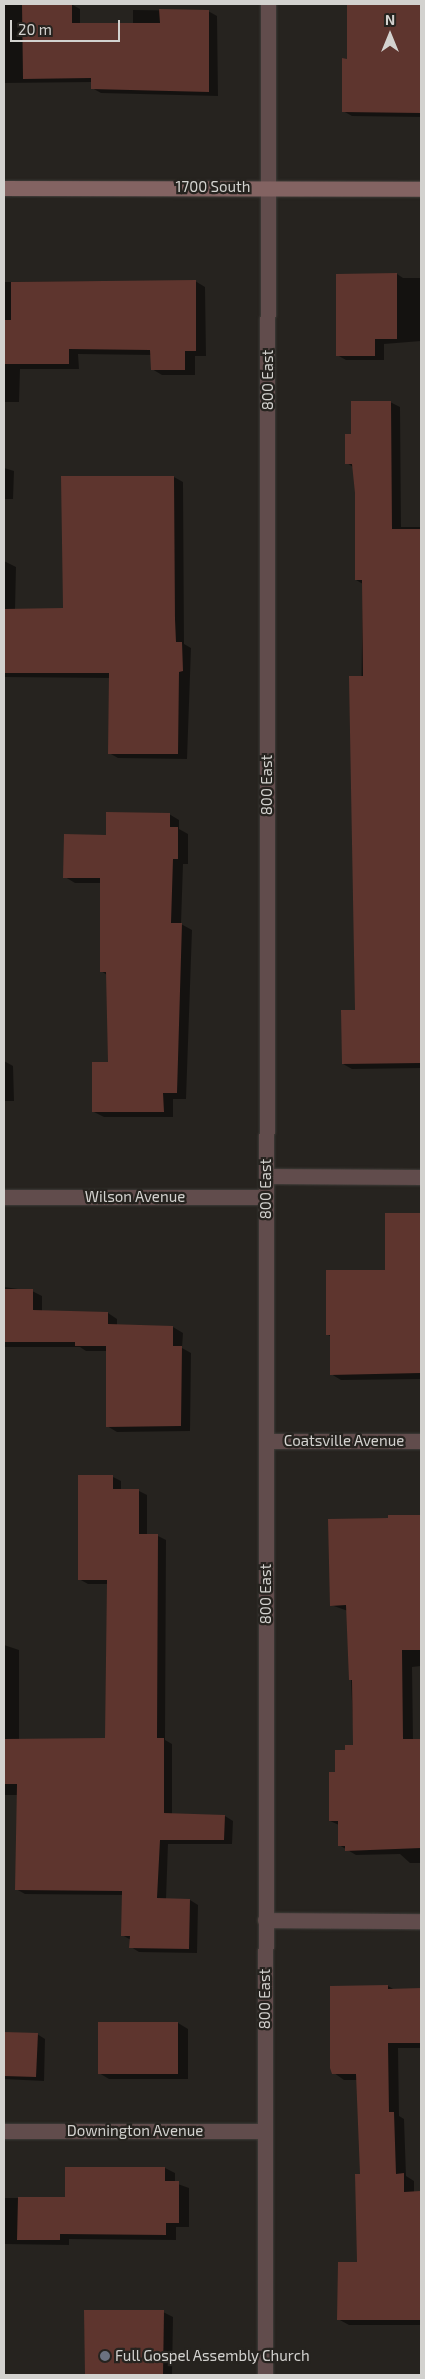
<!DOCTYPE html>
<html>
<head>
<meta charset="utf-8">
<style>
	body { margin:0 }
	#map { position:relative; width:425px; height:2379px; overflow:hidden; background:#26231f; font-family:"Exo 2",sans-serif }
	div>[style] { position:absolute }
	.shadow>* { inset:0; background:#0007 }
	.building>* { inset:0; background:#5e352e }
	.roads { filter:drop-shadow(0 0 1px #423f3b) drop-shadow(0 0 1px #423f3b) }
	.street>* { height:15px; margin:-7.5px; padding:0 7.5px; transform-origin:7.5px; border-radius:7.5px; background:#614c4c }
	.secondary>* { height:15px; margin:-7.5px; padding:0 7.5px; transform-origin:7.5px; border-radius:7.5px; background:#836362 }
	.dots>* { width:14px; height:14px; translate:-50% -50%; box-sizing:border-box; border:2px solid #26231f; border-radius:50% }
	span { translate:-50% -50%; white-space:nowrap; text-align:center; line-height:1.15; -webkit-text-stroke:4.5px #26231f; paint-order:stroke }
	.street-label { font-size:15px; color:#d3d2cf }
	.poi-label { font-size:15px; color:#d3d2cf }
	.left { translate:0 -50%; text-align:left }
	.frame { position:absolute; inset:0; border:5px solid #d3d2cf; pointer-events:none }
	.north { position:absolute; left:365px; top:10px; width:50px; height:50px; -webkit-text-stroke:4px #26231f; paint-order:stroke; rotate:0deg; font-size:14px; font-weight:700; line-height:20px; text-align:center; color:#d3d2cf }
	.north::after { content:''; display:block; margin:auto; width:18px; height:22px; background:#d3d2cf; clip-path:polygon(50% 0,100% 100%,50% 72%,0 100%) }
	.scale { position:absolute; left:10px; top:20px; width:110px; height:22px; box-sizing:border-box; border:2px solid #d3d2cf; border-top:0; padding-left:6px; font-size:15px; line-height:18px; white-space:nowrap; color:#d3d2cf; -webkit-text-stroke:4px #26231f; paint-order:stroke }
</style>
</head>
<body>
<div id="map">
	<div class="shadow">
		<div style="clip-path:polygon(4px 4px,71px 4px,80px 9px,80px 24px,133px 24px,133px 10px,208px 11px,217px 16px,218px 96px,101px 93px,92px 88px,92px 82px,4px 83px)"></div>
		<div style="clip-path:polygon(349px 4px,421px 4px,421px 117px,352px 116px,343px 111px,349px 60px)"></div>
		<div style="clip-path:polygon(397px 274px,403px 278px,421px 278px,421px 341px,384px 344px,384px 360px,346px 360px,337px 355px)"></div>
		<div style="clip-path:polygon(195px 281px,205px 287px,206px 356px,195px 356px,195px 375px,162px 375px,152px 369px,152px 355px,78px 354px,79px 369px,20px 369px,19px 402px,4px 402px,4px 282px)"></div>
		<div style="clip-path:polygon(390px 402px,400px 407px,401px 527px,421px 527px,421px 1068px,352px 1069px,343px 1064px,356px 1011px,363px 584px,356px 580px,356px 493px,353px 467px,347px 463px,352px 436px)"></div>
		<div style="clip-path:polygon(4px 468px,14px 471px,13px 499px,4px 499px)"></div>
		<div style="clip-path:polygon(174px 477px,183px 482px,184px 644px,191px 648px,187px 759px,118px 758px,109px 753px,111px 678px,4px 677px,4px 561px,16px 567px,15px 610px,64px 609px)"></div>
		<div style="clip-path:polygon(169px 814px,179px 820px,179px 829px,188px 834px,188px 864px,183px 864px,181px 924px,192px 930px,186px 1099px,173px 1099px,173px 1117px,104px 1117px,94px 1112px,109px 1064px,107px 975px,101px 971px,101px 883px,75px 883px,65px 877px,107px 836px)"></div>
		<div style="clip-path:polygon(4px 1061px,13px 1066px,14px 1101px,4px 1101px)"></div>
		<div style="clip-path:polygon(386px 1214px,421px 1214px,421px 1379px,341px 1380px,331px 1374px,331px 1337px,327px 1334px,386px 1272px)"></div>
		<div style="clip-path:polygon(4px 1287px,32px 1291px,42px 1296px,42px 1312px,108px 1313px,117px 1319px,117px 1326px,173px 1327px,183px 1333px,182px 1348px,191px 1353px,190px 1431px,117px 1432px,107px 1426px,107px 1351px,86px 1351px,80px 1347px,4px 1347px)"></div>
		<div style="clip-path:polygon(113px 1477px,121px 1481px,121px 1491px,139px 1491px,147px 1495px,147px 1536px,158px 1536px,166px 1540px,165px 1740px,172px 1744px,172px 1814px,225px 1816px,233px 1821px,232px 1844px,168px 1844px,166px 1899px,190px 1900px,198px 1905px,197px 1953px,139px 1952px,131px 1947px,131px 1940px,122px 1935px,123px 1895px,25px 1894px,16px 1889px,18px 1795px,4px 1795px,4px 1645px,19px 1650px,19px 1740px,106px 1740px,108px 1584px,88px 1584px,79px 1579px)"></div>
		<div style="clip-path:polygon(421px 1517px,421px 1666px,412px 1667px,413px 1740px,421px 1740px,421px 1863px,410px 1863px,400px 1854px,356px 1855px,339px 1845px,339px 1825px,330px 1821px,337px 1773px,347px 1751px,354px 1747px,348px 1611px,331px 1605px,329px 1520px)"></div>
		<div style="clip-path:polygon(388px 1986px,395px 1990px,421px 1990px,421px 2048px,398px 2048px,399px 2116px,404px 2119px,406px 2176px,414px 2181px,414px 2193px,421px 2193px,421px 2325px,349px 2325px,338px 2319px,358px 2263px,362px 2176px,357px 2080px,344px 2080px,334px 2073px)"></div>
		<div style="clip-path:polygon(178px 2023px,188px 2029px,188px 2079px,109px 2079px,99px 2073px)"></div>
		<div style="clip-path:polygon(4px 2033px,37px 2034px,45px 2039px,44px 2081px,4px 2079px)"></div>
		<div style="clip-path:polygon(66px 2168px,165px 2168px,175px 2173px,175px 2183px,189px 2188px,189px 2227px,176px 2227px,176px 2240px,69px 2239px,69px 2245px,4px 2244px,4px 2198px,66px 2198px)"></div>
		<div style="clip-path:polygon(163px 2312px,173px 2317px,172px 2375px,86px 2375px)"></div>
	</div>
	<div class="building">
		<div style="clip-path:polygon(22px 4px,72px 4px,72px 23px,160px 23px,159px 9px,209px 10px,209px 92px,91px 89px,91px 78px,23px 79px)"></div>
		<div style="clip-path:polygon(347px 4px,421px 4px,421px 113px,342px 112px,342px 58px,347px 59px)"></div>
		<div style="clip-path:polygon(397px 273px,397px 339px,375px 339px,375px 356px,336px 356px,336px 274px)"></div>
		<div style="clip-path:polygon(196px 280px,196px 351px,185px 351px,185px 370px,151px 370px,150px 350px,69px 349px,69px 364px,4px 364px,4px 320px,11px 320px,11px 282px)"></div>
		<div style="clip-path:polygon(351px 401px,391px 401px,392px 529px,421px 529px,421px 1063px,342px 1064px,341px 1010px,355px 1010px,349px 676px,363px 676px,362px 580px,355px 580px,355px 493px,352px 464px,345px 464px,345px 434px,351px 434px)"></div>
		<div style="clip-path:polygon(61px 476px,174px 476px,175px 619px,176px 642px,182px 642px,183px 671px,179px 672px,178px 754px,108px 754px,109px 673px,4px 673px,4px 609px,63px 608px)"></div>
		<div style="clip-path:polygon(106px 812px,170px 813px,170px 827px,178px 827px,178px 859px,173px 859px,171px 923px,182px 923px,177px 1093px,163px 1093px,164px 1112px,92px 1112px,92px 1062px,108px 1062px,106px 972px,100px 972px,100px 878px,63px 878px,64px 834px,106px 835px)"></div>
		<div style="clip-path:polygon(385px 1213px,421px 1213px,421px 1373px,330px 1375px,330px 1335px,326px 1335px,326px 1270px,385px 1270px)"></div>
		<div style="clip-path:polygon(4px 1289px,33px 1289px,33px 1310px,108px 1312px,108px 1324px,173px 1326px,173px 1346px,182px 1346px,181px 1426px,106px 1427px,106px 1346px,75px 1346px,75px 1342px,4px 1342px)"></div>
		<div style="clip-path:polygon(78px 1475px,113px 1475px,113px 1489px,139px 1489px,139px 1534px,158px 1534px,157px 1738px,164px 1738px,164px 1813px,225px 1815px,224px 1840px,160px 1840px,157px 1898px,190px 1899px,189px 1949px,129px 1948px,130px 1936px,121px 1936px,122px 1891px,15px 1890px,17px 1784px,4px 1784px,4px 1739px,105px 1738px,107px 1580px,78px 1580px)"></div>
		<div style="clip-path:polygon(388px 1515px,421px 1515px,421px 1650px,402px 1650px,403px 1739px,421px 1739px,421px 1848px,345px 1851px,345px 1846px,338px 1846px,338px 1821px,329px 1821px,329px 1772px,335px 1772px,335px 1750px,345px 1750px,345px 1745px,353px 1745px,352px 1680px,349px 1680px,346px 1605px,330px 1606px,328px 1519px,388px 1518px)"></div>
		<div style="clip-path:polygon(388px 1985px,388px 1989px,421px 1988px,421px 2043px,388px 2043px,389px 2112px,394px 2112px,396px 2174px,404px 2173px,404px 2192px,420px 2191px,421px 2320px,337px 2320px,338px 2262px,357px 2262px,355px 2174px,360px 2174px,356px 2074px,332px 2074px,330px 2068px,330px 1986px)"></div>
		<div style="clip-path:polygon(98px 2022px,178px 2022px,178px 2074px,98px 2074px)"></div>
		<div style="clip-path:polygon(4px 2032px,38px 2033px,36px 2077px,4px 2076px)"></div>
		<div style="clip-path:polygon(65px 2167px,165px 2167px,165px 2181px,179px 2181px,179px 2223px,166px 2223px,166px 2235px,60px 2234px,60px 2240px,17px 2240px,18px 2197px,65px 2197px)"></div>
		<div style="clip-path:polygon(84px 2310px,164px 2310px,163px 2375px,85px 2375px)"></div>
	</div>
	<div class="roads">
		<div class="street">
			<div style="left:266px;top:1176px;width:155px;rotate:0.4deg"></div>
			<div style="left:4px;top:1197px;width:262px"></div>
			<div style="left:266px;top:1441px;width:155px"></div>
			<div style="left:265px;top:1920px;width:156px;rotate:0.4deg"></div>
			<div style="left:4px;top:2131px;width:261px"></div>
			<div style="left:265px;top:2375px;width:2371px;rotate:-89.93deg"></div>
		</div>
		<div class="secondary">
			<div style="left:4px;top:188px;width:417px;rotate:0.1deg"></div>
		</div>
	</div>
	<div class="dots">
		<div style="left:105px;top:2356px;background:#6b7280"></div>
	</div>
	<div class="street-label">
		<span style="left:213px;top:187px">1700 South</span>
		<span style="left:268px;top:380px;rotate:-90deg">800 East</span>
		<span style="left:267px;top:785px;rotate:-90deg">800 East</span>
		<span style="left:266px;top:1189px;rotate:-90deg">800 East</span>
		<span style="left:135px;top:1197px">Wilson Avenue</span>
		<span style="left:344px;top:1441px">Coatsville Avenue</span>
		<span style="left:266px;top:1594px;rotate:-90deg">800 East</span>
		<span style="left:265px;top:1999px;rotate:-90deg">800 East</span>
		<span style="left:135px;top:2131px">Downington Avenue</span>
	</div>
	<div class="poi-label">
		<span class="left" style="left:115px;top:2356px">Full Gospel Assembly Church</span>
	</div>
	<div class="frame"></div>
	<div class="north">N</div>
	<div class="scale">20 m</div>
</div>
</body>
</html>
